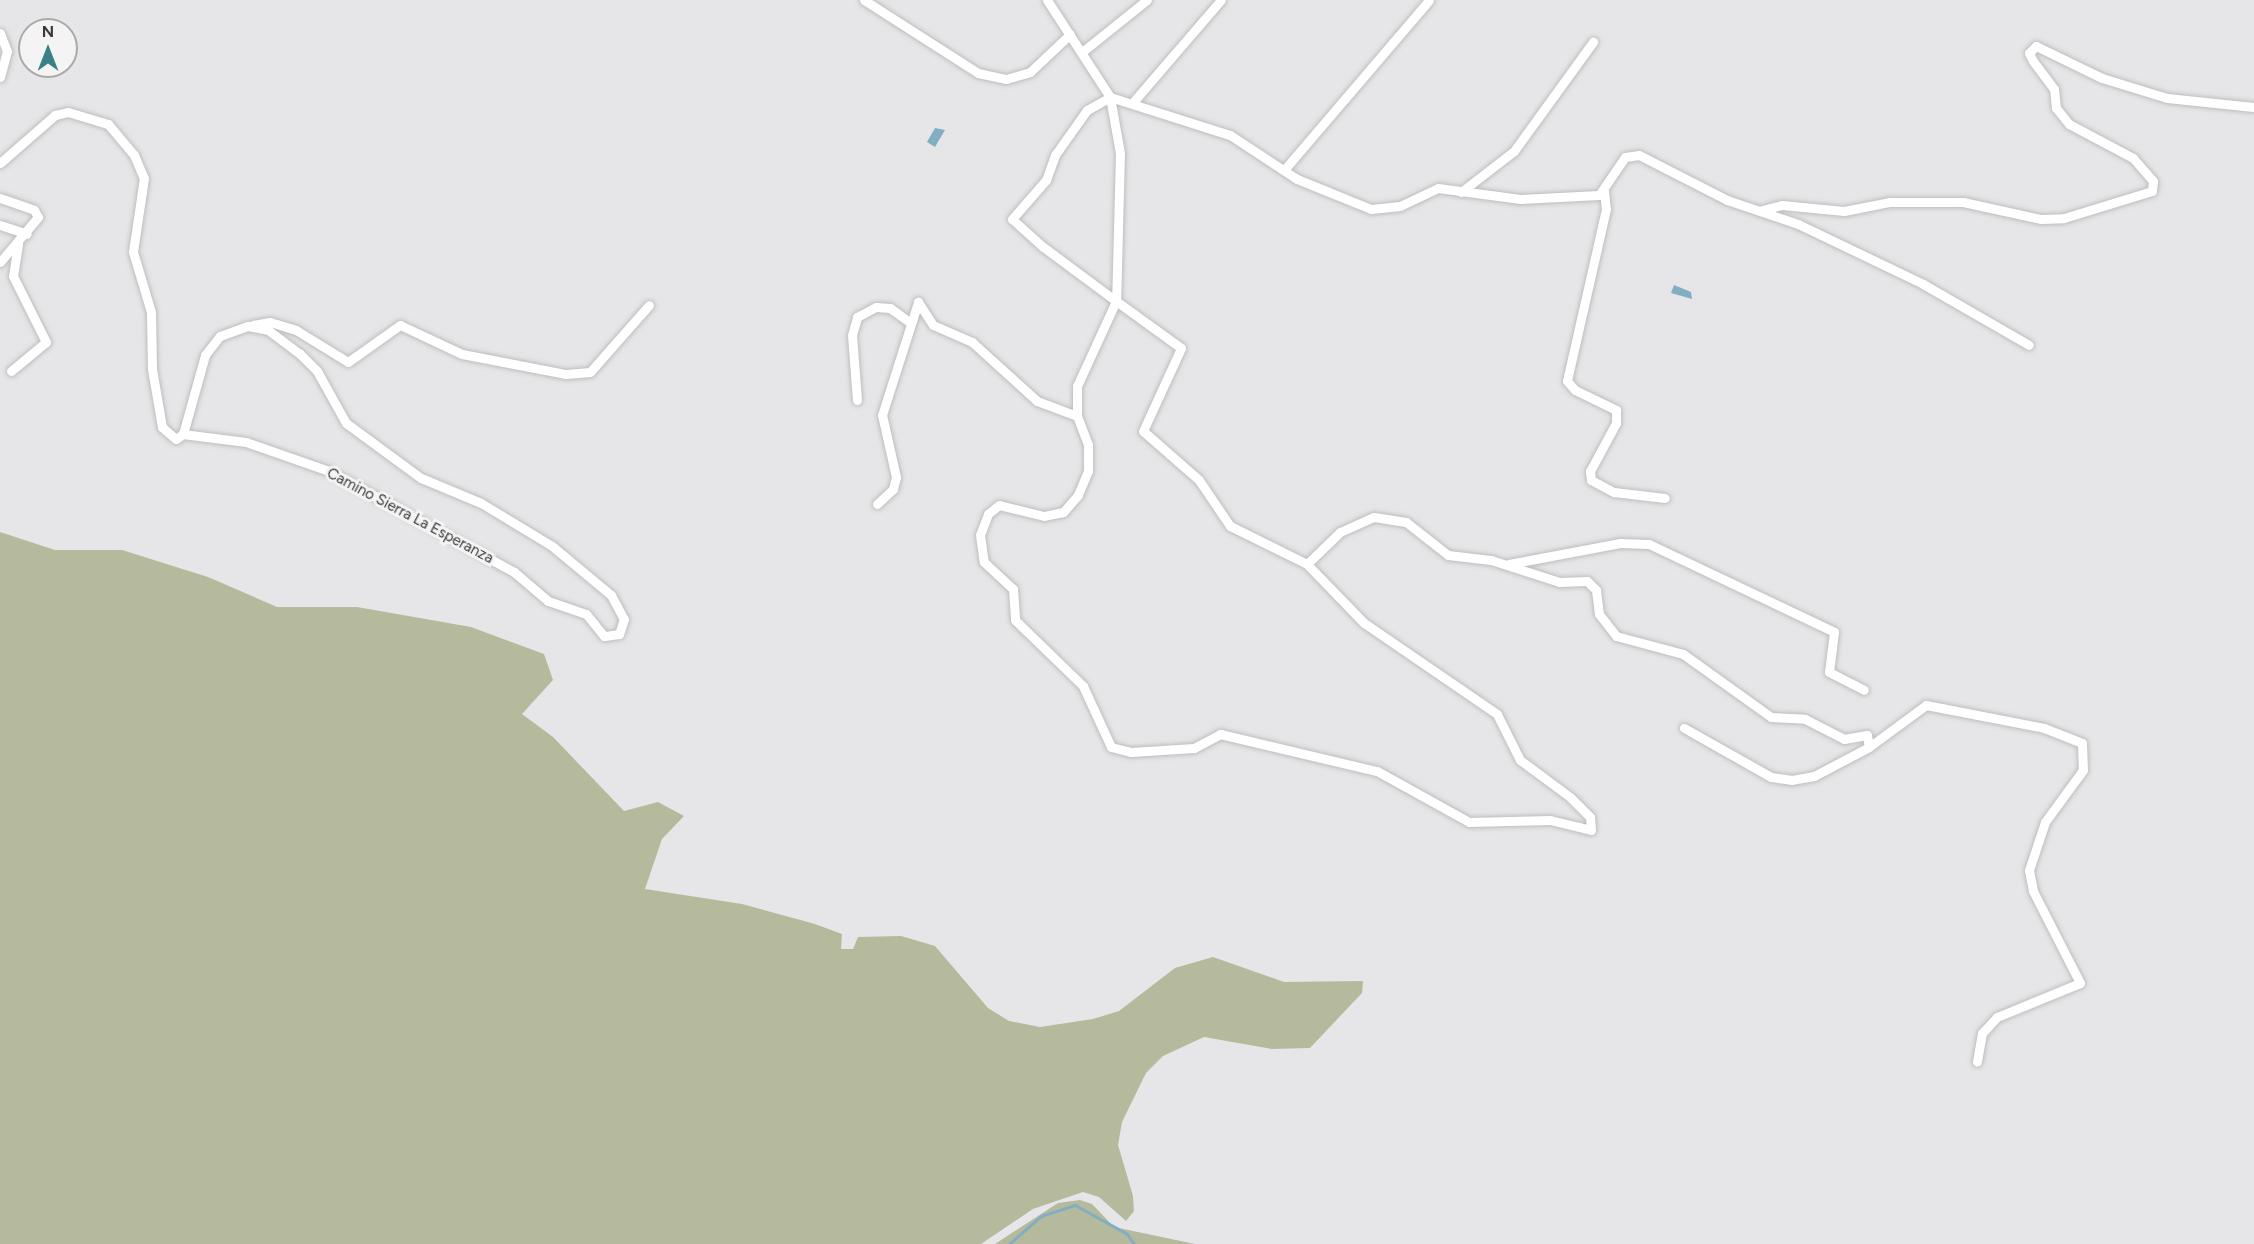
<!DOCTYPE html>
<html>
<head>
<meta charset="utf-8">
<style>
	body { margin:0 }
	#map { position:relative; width:2254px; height:1244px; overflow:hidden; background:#e6e6e8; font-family:Figtree,sans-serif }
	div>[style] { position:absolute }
	.green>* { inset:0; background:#b6ba9c }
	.water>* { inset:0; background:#82aec1 }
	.stream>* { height:3px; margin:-1.5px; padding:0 1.5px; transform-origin:1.5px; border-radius:1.5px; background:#82aec1 }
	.roads { filter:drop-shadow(0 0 2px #bebebf) drop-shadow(0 0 2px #bebebf) }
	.minor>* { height:9px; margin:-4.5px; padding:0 4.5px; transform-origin:4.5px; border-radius:4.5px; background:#fff }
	span { translate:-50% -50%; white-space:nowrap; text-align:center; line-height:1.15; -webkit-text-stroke:6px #f4f4f5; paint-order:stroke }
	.street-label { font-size:15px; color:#3a3a3b }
	.north { position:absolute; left:18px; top:18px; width:60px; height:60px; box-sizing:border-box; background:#f4f4f5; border:2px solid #aaaaab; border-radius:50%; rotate:0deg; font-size:16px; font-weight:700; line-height:24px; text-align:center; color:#3a3a3b }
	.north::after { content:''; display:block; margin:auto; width:21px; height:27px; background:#398186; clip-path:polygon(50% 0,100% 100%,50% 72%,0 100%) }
</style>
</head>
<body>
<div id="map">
	<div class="green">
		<div style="clip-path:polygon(0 532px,55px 550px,122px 550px,208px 577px,277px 607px,357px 607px,471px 627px,544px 654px,553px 680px,522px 714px,553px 737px,624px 811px,658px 802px,684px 816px,662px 839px,645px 889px,742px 904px,815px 924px,842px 934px,841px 949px,853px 949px,858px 937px,901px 936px,935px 946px,988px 1008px,1009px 1021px,1040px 1027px,1093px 1019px,1119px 1011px,1175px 968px,1213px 957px,1284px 982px,1363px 981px,1362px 993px,1310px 1048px,1272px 1049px,1204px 1037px,1163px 1056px,1146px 1073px,1122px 1122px,1118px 1145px,1133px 1196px,1134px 1211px,1126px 1221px,1099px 1197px,1083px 1192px,1033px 1209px,981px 1244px,0 1244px)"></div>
		<div style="clip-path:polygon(1080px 1200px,1092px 1204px,1114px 1227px,1195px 1244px,995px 1244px,1058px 1203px)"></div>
	</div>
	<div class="water">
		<div style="clip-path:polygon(935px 128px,945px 130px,935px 147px,927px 142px)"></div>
		<div style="clip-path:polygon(1674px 285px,1691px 292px,1692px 299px,1671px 293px)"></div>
	</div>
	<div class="stream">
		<div style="left:1009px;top:1244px;width:43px;rotate:-41.2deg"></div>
		<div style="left:1041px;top:1216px;width:36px;rotate:-18deg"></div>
		<div style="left:1075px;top:1205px;width:60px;rotate:29.1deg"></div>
		<div style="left:1127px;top:1234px;width:12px;rotate:55deg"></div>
	</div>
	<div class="roads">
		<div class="minor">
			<div style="left:864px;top:0;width:135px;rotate:32.6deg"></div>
			<div style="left:978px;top:73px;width:29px;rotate:12deg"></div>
			<div style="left:1006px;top:79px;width:25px;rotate:-16deg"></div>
			<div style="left:1030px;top:72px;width:55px;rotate:-43.5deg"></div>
			<div style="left:1047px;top:0;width:116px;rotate:57deg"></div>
			<div style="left:1110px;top:97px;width:57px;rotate:79.9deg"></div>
			<div style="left:1120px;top:153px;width:148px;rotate:91.5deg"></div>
			<div style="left:1116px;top:301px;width:94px;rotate:114.6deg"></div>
			<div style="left:1077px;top:386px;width:30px;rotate:90deg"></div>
			<div style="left:1077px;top:416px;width:31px;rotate:69deg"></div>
			<div style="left:1088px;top:445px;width:26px;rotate:90deg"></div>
			<div style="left:1088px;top:471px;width:26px;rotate:113deg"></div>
			<div style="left:1078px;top:495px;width:23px;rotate:131deg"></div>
			<div style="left:1063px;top:512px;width:19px;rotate:168deg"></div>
			<div style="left:1044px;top:516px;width:46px;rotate:-166.3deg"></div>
			<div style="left:999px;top:505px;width:14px;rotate:141deg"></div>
			<div style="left:988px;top:514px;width:22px;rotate:111deg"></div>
			<div style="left:980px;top:535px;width:27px;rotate:82deg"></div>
			<div style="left:984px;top:562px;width:40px;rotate:43deg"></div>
			<div style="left:1013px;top:589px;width:31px;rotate:86deg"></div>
			<div style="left:1015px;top:620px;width:95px;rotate:44.1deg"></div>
			<div style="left:1083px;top:686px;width:67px;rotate:65.3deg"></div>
			<div style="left:1111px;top:747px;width:21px;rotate:14deg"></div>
			<div style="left:1131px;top:752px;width:63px;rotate:-3.6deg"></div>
			<div style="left:1194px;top:748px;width:30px;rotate:-28deg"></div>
			<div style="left:1220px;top:734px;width:161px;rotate:13.3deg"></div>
			<div style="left:1377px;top:771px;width:105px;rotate:29deg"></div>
			<div style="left:1469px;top:822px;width:81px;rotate:-1.4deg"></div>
			<div style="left:1550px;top:820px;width:42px;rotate:13.7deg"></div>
			<div style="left:1591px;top:830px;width:13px;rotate:-94deg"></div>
			<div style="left:1590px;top:817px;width:28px;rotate:-135deg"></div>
			<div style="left:1570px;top:797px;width:62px;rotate:-143.5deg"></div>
			<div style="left:1520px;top:760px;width:51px;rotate:-116.6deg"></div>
			<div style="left:1497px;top:714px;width:161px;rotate:-145.6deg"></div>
			<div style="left:1364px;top:623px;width:82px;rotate:-134deg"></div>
			<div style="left:1307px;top:564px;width:86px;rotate:-153.7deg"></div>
			<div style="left:1230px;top:526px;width:55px;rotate:-124deg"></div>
			<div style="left:1199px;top:480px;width:74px;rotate:-138.8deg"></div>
			<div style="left:1143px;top:431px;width:91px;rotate:-65.4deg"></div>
			<div style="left:1181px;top:348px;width:80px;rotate:-144.1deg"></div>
			<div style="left:1116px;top:301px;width:92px;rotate:-143.4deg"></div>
			<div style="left:1042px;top:246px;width:40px;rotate:-138deg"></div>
			<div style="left:1012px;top:219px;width:52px;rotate:-48.9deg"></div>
			<div style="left:1046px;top:180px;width:27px;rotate:-70deg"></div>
			<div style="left:1055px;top:155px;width:55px;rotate:-54.6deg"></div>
			<div style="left:1087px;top:110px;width:26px;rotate:-29deg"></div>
			<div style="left:1110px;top:97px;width:126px;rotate:17.6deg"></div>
			<div style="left:1230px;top:135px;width:80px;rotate:33.3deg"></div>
			<div style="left:1297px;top:179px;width:80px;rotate:22.1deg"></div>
			<div style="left:1371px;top:209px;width:29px;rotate:-6deg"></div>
			<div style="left:1400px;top:206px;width:42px;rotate:-25.3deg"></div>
			<div style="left:1438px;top:188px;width:83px;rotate:7.6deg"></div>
			<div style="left:1520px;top:199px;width:79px;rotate:-2.9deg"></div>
			<div style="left:1599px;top:195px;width:46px;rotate:-55.6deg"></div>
			<div style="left:1625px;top:157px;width:14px;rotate:-8deg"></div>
			<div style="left:1639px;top:155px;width:99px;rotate:27.1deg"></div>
			<div style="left:1727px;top:200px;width:75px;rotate:18.7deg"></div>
			<div style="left:1798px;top:224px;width:139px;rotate:25.6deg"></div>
			<div style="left:1923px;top:284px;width:122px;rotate:29.9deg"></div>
			<div style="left:0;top:33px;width:19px;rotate:69deg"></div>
			<div style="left:7px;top:51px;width:27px;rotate:105deg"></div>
			<div style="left:1082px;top:52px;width:83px;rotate:-38.7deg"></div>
			<div style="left:1134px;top:101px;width:133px;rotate:-49.3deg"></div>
			<div style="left:0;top:163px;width:73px;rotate:-41.1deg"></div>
			<div style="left:55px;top:115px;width:13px;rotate:-13deg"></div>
			<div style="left:68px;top:112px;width:42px;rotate:16.7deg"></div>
			<div style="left:108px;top:124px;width:40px;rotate:50deg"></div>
			<div style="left:134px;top:155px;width:25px;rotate:67deg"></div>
			<div style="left:144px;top:178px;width:75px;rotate:98.5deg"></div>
			<div style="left:133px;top:252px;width:63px;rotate:73.3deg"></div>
			<div style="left:151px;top:312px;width:57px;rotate:89deg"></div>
			<div style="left:152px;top:369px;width:59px;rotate:80.2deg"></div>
			<div style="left:162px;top:427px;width:18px;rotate:41deg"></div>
			<div style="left:176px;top:439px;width:9px;rotate:-36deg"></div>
			<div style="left:1284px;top:170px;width:223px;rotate:-49.5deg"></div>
			<div style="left:1604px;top:191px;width:18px;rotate:84deg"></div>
			<div style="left:1606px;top:209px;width:176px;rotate:102.8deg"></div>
			<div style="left:1567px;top:381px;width:12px;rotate:48deg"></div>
			<div style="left:1575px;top:390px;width:46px;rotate:26deg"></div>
			<div style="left:1616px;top:410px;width:13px;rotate:90deg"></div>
			<div style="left:1616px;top:423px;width:55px;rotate:118.4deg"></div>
			<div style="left:1590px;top:471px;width:9px;rotate:84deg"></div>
			<div style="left:1591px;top:480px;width:26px;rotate:28deg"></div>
			<div style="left:1614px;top:492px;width:51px;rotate:6.7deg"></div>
			<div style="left:1461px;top:192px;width:67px;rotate:-37.7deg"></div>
			<div style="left:1514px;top:151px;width:135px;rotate:-54.1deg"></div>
			<div style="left:0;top:198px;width:36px;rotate:19deg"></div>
			<div style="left:34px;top:210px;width:8px;rotate:60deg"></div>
			<div style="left:38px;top:217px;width:59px;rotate:130.2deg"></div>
			<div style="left:1762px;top:210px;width:21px;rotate:-14deg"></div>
			<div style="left:1782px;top:205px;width:62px;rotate:5.5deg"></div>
			<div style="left:1844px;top:211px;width:47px;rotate:-11.1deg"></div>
			<div style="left:1890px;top:202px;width:73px"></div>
			<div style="left:1963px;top:202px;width:80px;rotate:12.3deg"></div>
			<div style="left:2041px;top:219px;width:23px;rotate:-2deg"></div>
			<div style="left:2064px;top:218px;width:92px;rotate:-17.1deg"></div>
			<div style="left:2152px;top:191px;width:10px;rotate:-84deg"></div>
			<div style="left:2153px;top:181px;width:30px;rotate:-131deg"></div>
			<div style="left:2133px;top:158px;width:72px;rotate:-152deg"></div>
			<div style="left:2069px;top:124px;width:21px;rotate:-129deg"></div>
			<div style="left:2056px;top:108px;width:19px;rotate:-96deg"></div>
			<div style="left:2054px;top:89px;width:35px;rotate:-127deg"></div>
			<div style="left:2033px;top:61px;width:9px;rotate:-117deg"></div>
			<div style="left:2029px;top:53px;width:10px;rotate:-45deg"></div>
			<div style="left:2036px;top:46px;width:73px;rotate:25.9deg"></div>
			<div style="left:2102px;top:78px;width:68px;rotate:17.1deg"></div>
			<div style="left:2167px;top:98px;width:87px;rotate:5.9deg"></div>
			<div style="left:0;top:225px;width:28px;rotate:18deg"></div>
			<div style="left:253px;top:325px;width:17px;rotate:-10deg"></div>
			<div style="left:270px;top:322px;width:27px;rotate:17deg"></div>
			<div style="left:296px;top:330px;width:61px;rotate:31.6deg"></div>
			<div style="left:348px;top:362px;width:64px;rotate:-35.4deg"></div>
			<div style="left:400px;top:325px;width:68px;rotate:25.1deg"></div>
			<div style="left:462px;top:354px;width:106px;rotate:10.9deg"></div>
			<div style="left:566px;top:374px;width:24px;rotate:-5deg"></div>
			<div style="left:590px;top:372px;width:89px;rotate:-48.6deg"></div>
			<div style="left:248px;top:326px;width:20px;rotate:11deg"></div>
			<div style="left:268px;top:330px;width:39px;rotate:37deg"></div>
			<div style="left:299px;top:353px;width:25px;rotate:45deg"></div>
			<div style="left:317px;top:371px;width:60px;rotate:60.9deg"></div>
			<div style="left:346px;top:423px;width:93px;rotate:36.3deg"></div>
			<div style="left:421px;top:478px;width:65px;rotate:22.6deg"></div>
			<div style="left:481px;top:503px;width:83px;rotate:31.2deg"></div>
			<div style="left:552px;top:546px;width:77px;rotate:39.7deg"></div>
			<div style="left:611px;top:595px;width:27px;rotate:62deg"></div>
			<div style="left:624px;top:619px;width:16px;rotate:108deg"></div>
			<div style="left:619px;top:634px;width:15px;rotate:172deg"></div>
			<div style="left:604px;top:636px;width:28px;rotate:-129deg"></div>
			<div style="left:586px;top:614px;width:40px;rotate:-161.1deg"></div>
			<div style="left:548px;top:601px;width:45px;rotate:-139.5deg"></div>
			<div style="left:514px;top:572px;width:211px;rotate:-151.4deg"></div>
			<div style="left:329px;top:471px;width:88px;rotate:-160.7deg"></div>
			<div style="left:246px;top:442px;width:64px;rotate:-172.8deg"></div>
			<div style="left:183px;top:434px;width:82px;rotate:-74.4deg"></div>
			<div style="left:205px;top:355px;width:24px;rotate:-52deg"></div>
			<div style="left:220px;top:336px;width:30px;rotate:-20deg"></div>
			<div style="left:11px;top:371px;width:45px;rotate:-39.6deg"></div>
			<div style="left:46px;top:342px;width:74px;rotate:-116.6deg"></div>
			<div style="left:13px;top:276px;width:33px;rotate:-81deg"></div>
			<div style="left:857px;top:400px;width:65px;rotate:-94.4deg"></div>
			<div style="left:852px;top:335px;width:19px;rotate:-74deg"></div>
			<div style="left:857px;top:317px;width:21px;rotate:-28deg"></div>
			<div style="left:876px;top:307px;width:14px;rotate:4deg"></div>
			<div style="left:890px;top:308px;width:22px;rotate:36deg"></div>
			<div style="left:877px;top:504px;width:22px;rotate:-43deg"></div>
			<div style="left:893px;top:489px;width:12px;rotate:-76deg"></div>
			<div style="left:896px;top:477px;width:64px;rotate:-102.7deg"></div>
			<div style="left:882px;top:415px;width:119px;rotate:-72.3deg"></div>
			<div style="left:918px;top:302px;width:27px;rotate:57deg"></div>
			<div style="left:933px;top:325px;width:43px;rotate:23.6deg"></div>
			<div style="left:972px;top:342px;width:88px;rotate:42.2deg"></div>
			<div style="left:1037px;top:401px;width:43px;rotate:20.6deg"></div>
			<div style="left:1307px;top:564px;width:46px;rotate:-44.1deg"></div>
			<div style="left:1340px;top:532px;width:37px;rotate:-24deg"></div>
			<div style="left:1374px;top:517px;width:32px;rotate:9deg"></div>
			<div style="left:1406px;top:522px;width:53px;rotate:38.2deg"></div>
			<div style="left:1448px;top:555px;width:43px;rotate:6.6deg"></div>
			<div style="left:1491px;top:560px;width:71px;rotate:17.9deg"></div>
			<div style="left:1559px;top:582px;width:28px;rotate:-2deg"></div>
			<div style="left:1587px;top:581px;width:13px;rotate:45deg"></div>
			<div style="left:1596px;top:590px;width:24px;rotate:83deg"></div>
			<div style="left:1599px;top:614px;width:28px;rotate:52deg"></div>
			<div style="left:1616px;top:636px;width:69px;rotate:15deg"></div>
			<div style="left:1683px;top:654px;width:108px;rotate:35.6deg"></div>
			<div style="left:1771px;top:717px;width:34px;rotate:3deg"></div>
			<div style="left:1805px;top:719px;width:44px;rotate:27.1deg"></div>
			<div style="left:1844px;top:739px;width:23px;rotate:-10deg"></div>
			<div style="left:1867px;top:735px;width:12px;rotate:81deg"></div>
			<div style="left:1869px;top:747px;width:62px;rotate:152.2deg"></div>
			<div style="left:1814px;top:776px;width:22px;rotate:170deg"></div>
			<div style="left:1792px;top:780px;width:21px;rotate:-172deg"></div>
			<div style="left:1771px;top:777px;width:100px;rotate:-150.6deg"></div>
			<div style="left:1509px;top:564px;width:113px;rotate:-10.7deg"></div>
			<div style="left:1620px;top:543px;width:29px;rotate:2deg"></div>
			<div style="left:1649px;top:544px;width:205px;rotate:25.4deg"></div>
			<div style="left:1834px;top:632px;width:40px;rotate:97.1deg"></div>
			<div style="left:1829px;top:672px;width:39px;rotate:27deg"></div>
			<div style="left:1869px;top:747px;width:71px;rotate:-36.4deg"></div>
			<div style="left:1926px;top:705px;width:120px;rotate:11deg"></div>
			<div style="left:2044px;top:728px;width:41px;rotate:21.5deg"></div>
			<div style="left:2082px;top:743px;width:27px;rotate:88deg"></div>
			<div style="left:2083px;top:770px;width:64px;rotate:126.2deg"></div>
			<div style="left:2045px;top:822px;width:51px;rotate:108.4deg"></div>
			<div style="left:2029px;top:870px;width:21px;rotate:79deg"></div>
			<div style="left:2033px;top:891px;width:103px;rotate:62.9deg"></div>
			<div style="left:2080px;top:983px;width:90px;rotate:157.7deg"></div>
			<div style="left:1997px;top:1017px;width:22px;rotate:133deg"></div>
			<div style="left:1982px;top:1033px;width:29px;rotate:100deg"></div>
		</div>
	</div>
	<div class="street-label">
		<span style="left:410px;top:516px;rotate:28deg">Camino Sierra La Esperanza</span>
	</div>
	<div class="north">N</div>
</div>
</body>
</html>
